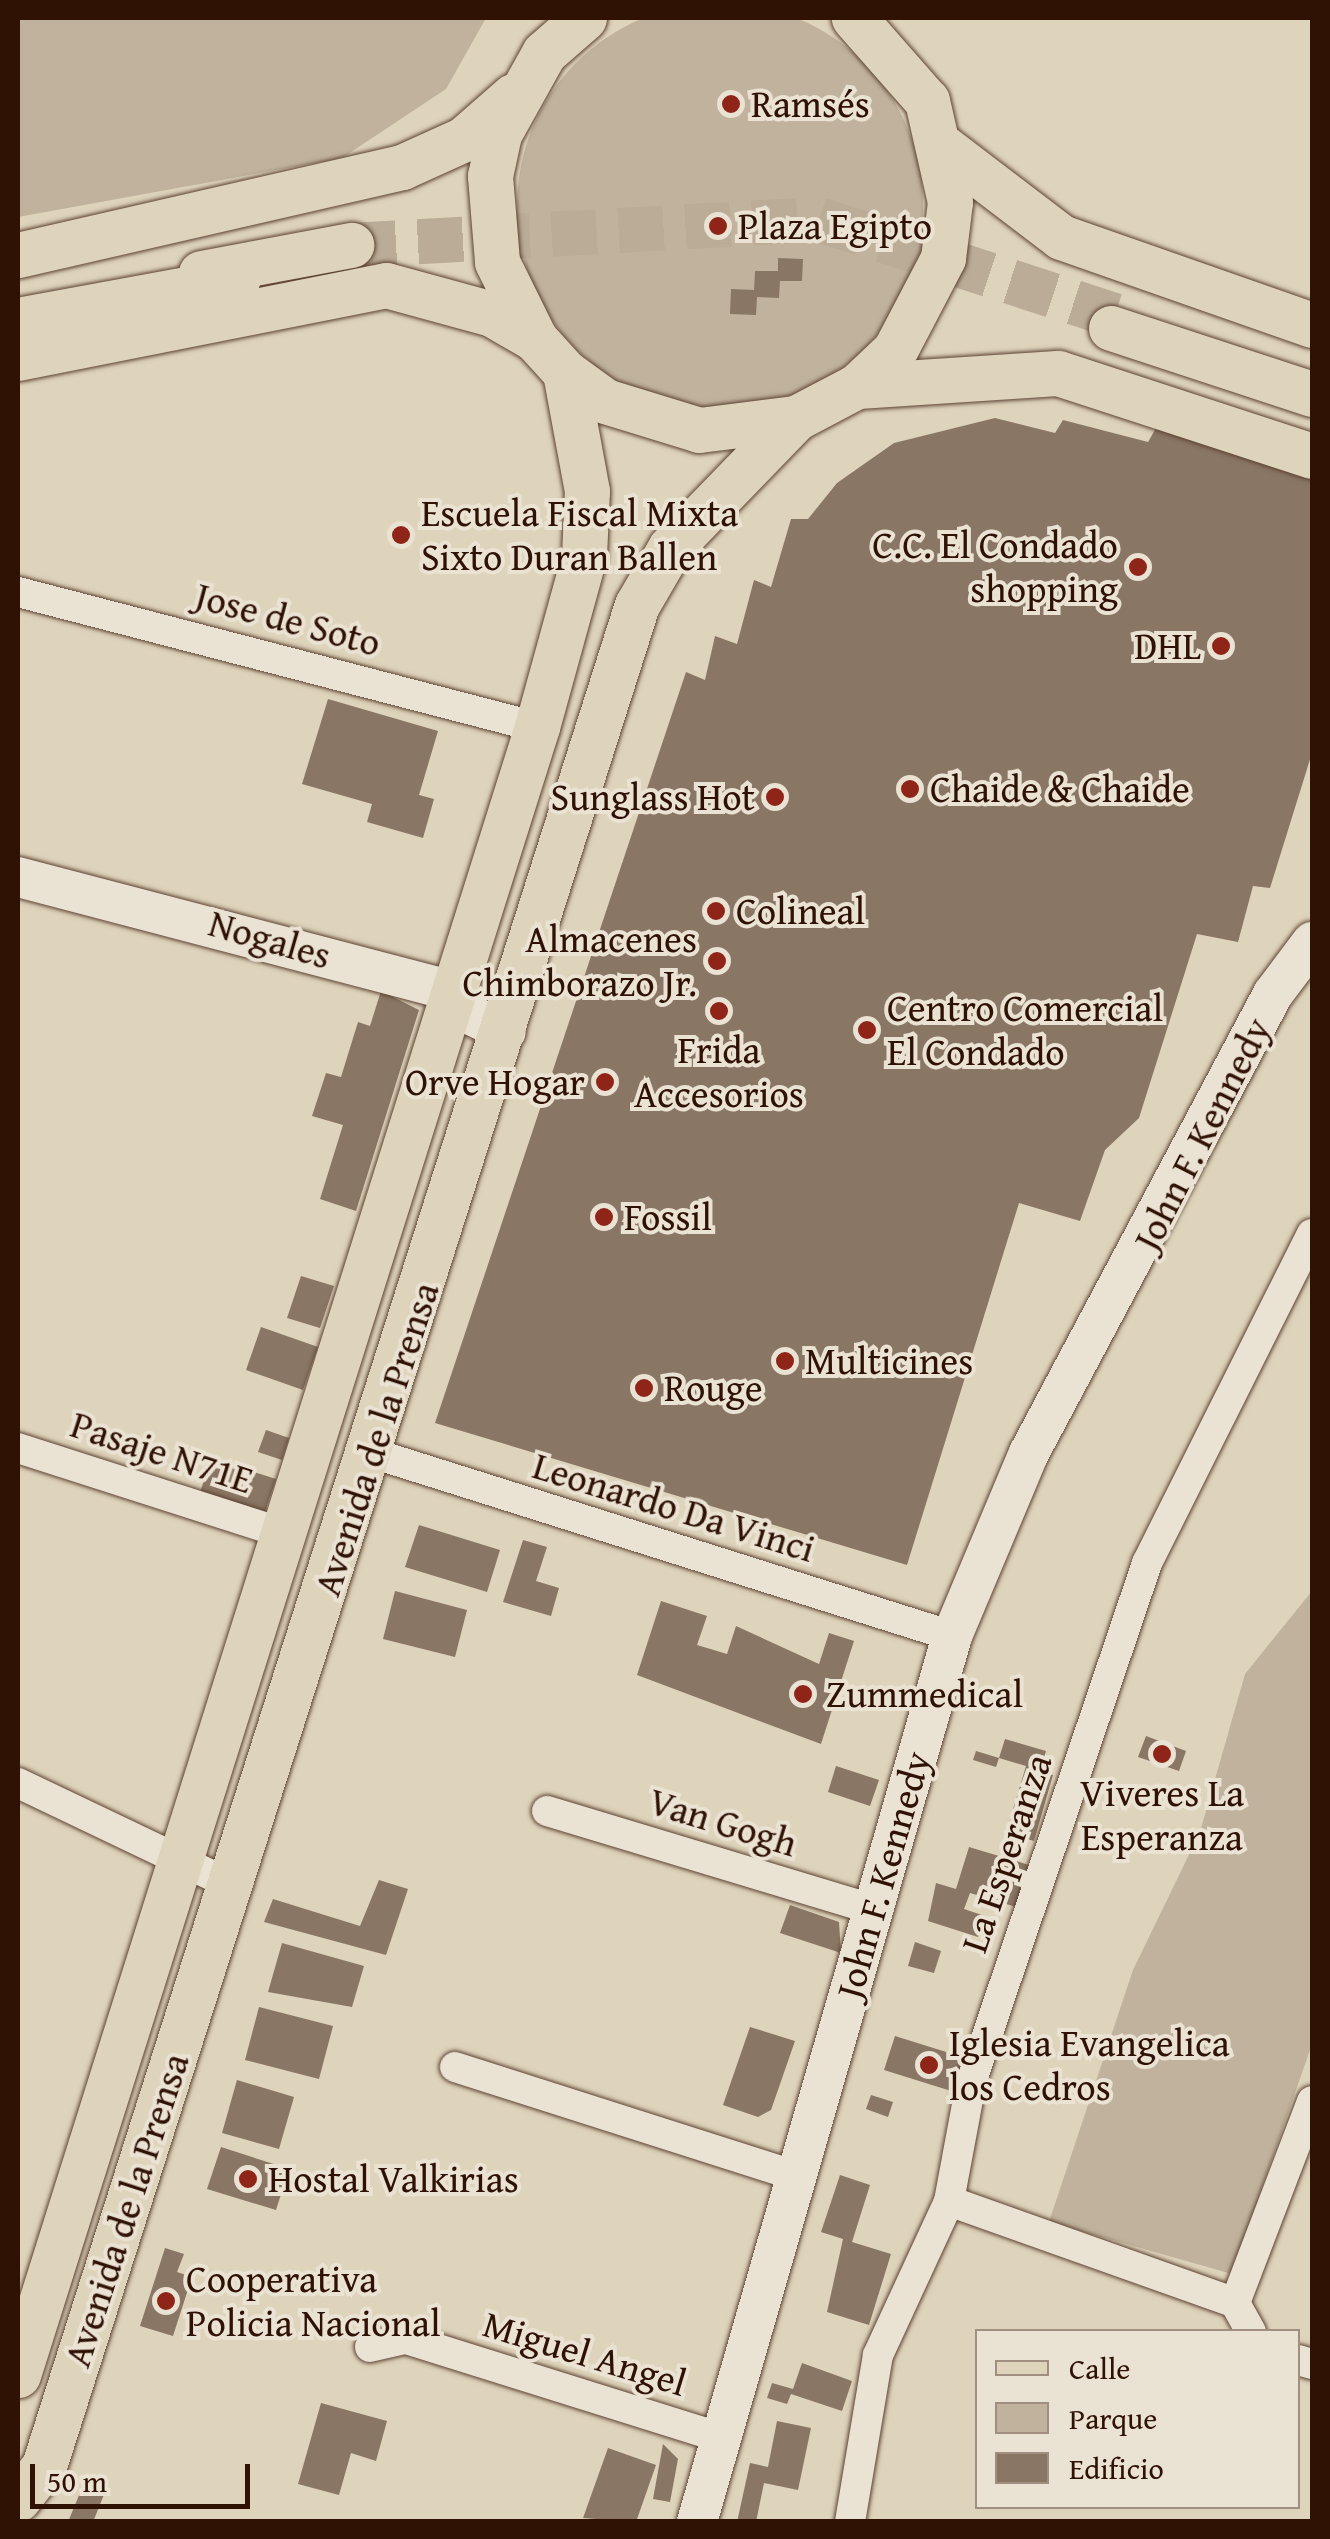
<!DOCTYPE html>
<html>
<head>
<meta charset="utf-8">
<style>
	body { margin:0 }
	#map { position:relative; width:1330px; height:2539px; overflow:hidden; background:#ded3bb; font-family:"Gentium Book Plus",serif }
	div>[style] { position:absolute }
	.green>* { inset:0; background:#c0b29c }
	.round { border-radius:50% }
	.building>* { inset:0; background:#8a7664 }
	.primary-tunnel>* { height:45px; margin-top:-22.5px; transform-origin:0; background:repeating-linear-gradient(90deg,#bbac97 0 45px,transparent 0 67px) }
	.roads { filter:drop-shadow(0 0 2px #5c4232) drop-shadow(0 0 2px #5c4232) }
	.street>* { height:30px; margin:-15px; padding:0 15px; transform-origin:15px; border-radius:15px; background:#eae2d3 }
	.secondary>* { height:40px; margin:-20px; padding:0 20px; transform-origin:20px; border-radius:20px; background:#eae2d3 }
	.primary>* { height:45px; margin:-22.5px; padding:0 22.5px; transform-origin:22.5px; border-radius:22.5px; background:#ded3bb }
	.dots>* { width:28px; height:28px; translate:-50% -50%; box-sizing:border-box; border:5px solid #eae2d3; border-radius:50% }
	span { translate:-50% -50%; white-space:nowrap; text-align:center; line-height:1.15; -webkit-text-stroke:8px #eae2d3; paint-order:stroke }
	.poi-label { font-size:38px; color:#301205 }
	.left { translate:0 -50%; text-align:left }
	.right { translate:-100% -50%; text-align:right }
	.street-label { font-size:38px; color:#301205 }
	.frame { position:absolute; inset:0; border:20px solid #301205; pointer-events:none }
	.legend { position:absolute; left:975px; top:2329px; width:325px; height:180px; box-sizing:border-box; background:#eae2d3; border:2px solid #a08f81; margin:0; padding:12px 18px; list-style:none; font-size:30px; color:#301205 }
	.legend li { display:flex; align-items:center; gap:20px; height:50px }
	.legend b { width:50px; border:2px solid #a08f81 }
	.scale { position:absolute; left:30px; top:2464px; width:220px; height:45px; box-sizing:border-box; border:5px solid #301205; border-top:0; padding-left:12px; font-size:30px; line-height:35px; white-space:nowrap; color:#301205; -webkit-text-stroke:8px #eae2d3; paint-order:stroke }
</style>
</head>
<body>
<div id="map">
	<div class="green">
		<div class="round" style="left:517px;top:3px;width:406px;height:406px"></div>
		<div style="clip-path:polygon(18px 18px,486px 18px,446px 89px,342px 158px,18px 217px)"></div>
		<div style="clip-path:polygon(1312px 1591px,1312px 2044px,1232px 2274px,1049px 2222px,1133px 1970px,1200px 1832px,1245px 1674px)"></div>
	</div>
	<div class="building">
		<div style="clip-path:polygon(778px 258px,803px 259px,802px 281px,780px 281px,779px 298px,757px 297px,756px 315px,730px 314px,731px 289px,754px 290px,755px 271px,778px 271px)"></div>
		<div style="clip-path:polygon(995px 418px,1055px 433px,1063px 420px,1148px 442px,1156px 428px,1312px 472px,1312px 753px,1270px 888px,1253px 886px,1238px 942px,1197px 934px,1139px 1118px,1105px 1150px,1080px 1221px,1019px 1203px,907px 1565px,435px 1423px,686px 672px,705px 680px,715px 636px,737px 644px,754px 580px,771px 587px,791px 519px,808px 519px,837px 483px,894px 443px)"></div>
		<div style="clip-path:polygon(328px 699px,438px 731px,419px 795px,434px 799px,423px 838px,367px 822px,372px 804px,302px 784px)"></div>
		<div style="clip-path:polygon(381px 991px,419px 1010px,356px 1211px,320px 1199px,343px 1125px,312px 1116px,326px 1073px,341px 1077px,358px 1022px,370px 1026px)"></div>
		<div style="clip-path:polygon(301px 1276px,334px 1286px,320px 1328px,287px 1318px)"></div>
		<div style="clip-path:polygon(261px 1327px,318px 1347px,303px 1390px,246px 1370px)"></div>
		<div style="clip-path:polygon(266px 1430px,289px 1438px,282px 1460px,258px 1452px)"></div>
		<div style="clip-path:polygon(211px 1458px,276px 1479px,263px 1517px,199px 1496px)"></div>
		<div style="clip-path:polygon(419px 1525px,500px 1550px,487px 1592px,405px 1567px)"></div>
		<div style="clip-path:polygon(523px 1540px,547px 1547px,536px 1581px,559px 1588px,551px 1616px,503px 1602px)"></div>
		<div style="clip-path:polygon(395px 1591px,467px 1610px,455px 1657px,383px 1639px)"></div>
		<div style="clip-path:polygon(661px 1601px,707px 1616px,697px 1645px,727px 1654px,736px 1626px,819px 1664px,829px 1633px,854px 1641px,821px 1744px,637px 1675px)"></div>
		<div style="clip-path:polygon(1146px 1736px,1186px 1751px,1179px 1771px,1138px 1757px)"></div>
		<div style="clip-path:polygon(1005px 1739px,1046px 1751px,1040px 1771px,1053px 1775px,1034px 1841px,1006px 1833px,1026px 1766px,999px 1758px)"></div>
		<div style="clip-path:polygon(976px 1751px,999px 1758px,996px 1767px,973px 1760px)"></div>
		<div style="clip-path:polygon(836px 1766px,879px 1780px,870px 1806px,828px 1792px)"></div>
		<div style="clip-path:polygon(969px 1847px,1029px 1865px,1016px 1907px,970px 1893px,964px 1909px,985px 1916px,978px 1937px,928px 1921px,936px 1883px,956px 1889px)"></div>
		<div style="clip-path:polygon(379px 1880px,408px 1889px,386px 1955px,264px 1922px,273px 1899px,360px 1926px)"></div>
		<div style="clip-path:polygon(790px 1905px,839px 1922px,841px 1953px,780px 1933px)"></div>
		<div style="clip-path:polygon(915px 1942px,941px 1951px,934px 1973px,908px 1966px)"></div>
		<div style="clip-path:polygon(282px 1943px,364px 1966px,352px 2007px,268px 1992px)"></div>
		<div style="clip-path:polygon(259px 2007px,333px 2026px,319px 2079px,245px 2060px)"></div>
		<div style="clip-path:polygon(750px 2027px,795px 2041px,771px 2110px,758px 2117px,723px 2105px)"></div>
		<div style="clip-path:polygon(895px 2036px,975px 2061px,964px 2095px,884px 2070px)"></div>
		<div style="clip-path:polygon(237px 2080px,294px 2097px,279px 2149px,222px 2133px)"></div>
		<div style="clip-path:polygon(871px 2095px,893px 2102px,888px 2117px,866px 2109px)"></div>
		<div style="clip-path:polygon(221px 2147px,289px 2169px,276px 2210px,207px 2189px)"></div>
		<div style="clip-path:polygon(840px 2175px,870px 2185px,852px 2242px,891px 2254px,869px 2325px,827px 2312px,843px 2239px,821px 2232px)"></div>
		<div style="clip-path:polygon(165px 2248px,184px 2254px,177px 2272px,192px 2277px,173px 2336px,140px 2326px)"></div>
		<div style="clip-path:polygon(802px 2363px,852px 2381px,842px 2411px,791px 2394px,787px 2404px,767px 2398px,772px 2383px,793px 2389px)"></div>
		<div style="clip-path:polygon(321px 2403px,387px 2421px,376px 2461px,351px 2453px,339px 2495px,298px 2484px)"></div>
		<div style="clip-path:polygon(777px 2421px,811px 2428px,798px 2490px,764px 2483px,756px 2522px,737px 2522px,750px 2463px,768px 2467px)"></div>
		<div style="clip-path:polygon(663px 2444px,678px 2459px,670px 2502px,653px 2499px)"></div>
		<div style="clip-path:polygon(608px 2448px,656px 2465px,636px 2522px,583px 2518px)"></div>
		<div style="clip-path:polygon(84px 2483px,105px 2492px,93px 2522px,68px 2522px)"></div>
	</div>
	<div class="primary-tunnel">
		<div style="left:351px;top:245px;width:469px;rotate:-3.2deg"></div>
		<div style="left:819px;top:219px;width:311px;rotate:18deg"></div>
	</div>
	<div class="roads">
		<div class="street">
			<div style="left:18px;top:592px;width:536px;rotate:14.58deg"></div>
			<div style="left:18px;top:1448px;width:277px;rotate:17.8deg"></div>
			<div style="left:372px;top:1453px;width:608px;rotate:17.51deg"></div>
			<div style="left:18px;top:1783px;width:235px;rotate:25.5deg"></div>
			<div style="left:547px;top:1811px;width:343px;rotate:16.8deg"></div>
			<div style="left:455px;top:2067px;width:355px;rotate:17.7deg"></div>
			<div style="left:949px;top:2201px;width:304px;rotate:19.6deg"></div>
			<div style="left:1235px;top:2303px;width:33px;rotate:61deg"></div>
			<div style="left:1235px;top:2303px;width:216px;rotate:-69.1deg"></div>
			<div style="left:370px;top:2347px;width:37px;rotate:-13deg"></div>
			<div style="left:406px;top:2339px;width:327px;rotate:17.4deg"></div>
			<div style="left:1298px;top:2360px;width:15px;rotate:16deg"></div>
			<div style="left:850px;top:2522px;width:169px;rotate:-80.5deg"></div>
			<div style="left:878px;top:2355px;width:170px;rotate:-65.2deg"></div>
			<div style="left:949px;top:2201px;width:120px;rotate:-79.4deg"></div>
			<div style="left:971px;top:2083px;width:549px;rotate:-71.3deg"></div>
			<div style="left:1147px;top:1563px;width:368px;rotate:-63.4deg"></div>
		</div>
		<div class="secondary">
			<div style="left:18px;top:877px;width:450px;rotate:14.7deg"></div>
			<div style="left:453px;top:991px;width:26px;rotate:58deg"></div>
			<div style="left:467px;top:1013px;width:43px;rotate:26deg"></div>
			<div style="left:697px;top:2522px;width:922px;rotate:-73.94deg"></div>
			<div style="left:952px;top:1636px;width:199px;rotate:-67.2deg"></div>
			<div style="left:1029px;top:1453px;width:520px;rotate:-62.01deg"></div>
			<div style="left:1273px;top:994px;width:65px;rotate:-53.1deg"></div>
		</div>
		<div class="primary">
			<div style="left:584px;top:18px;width:53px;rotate:138.8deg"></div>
			<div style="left:544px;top:53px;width:93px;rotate:119.1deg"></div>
			<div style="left:499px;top:134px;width:43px;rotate:102.1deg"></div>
			<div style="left:490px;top:176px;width:86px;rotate:85.3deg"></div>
			<div style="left:497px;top:262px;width:86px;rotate:63.7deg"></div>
			<div style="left:535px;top:339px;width:45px;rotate:47.7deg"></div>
			<div style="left:565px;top:372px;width:49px;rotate:35.9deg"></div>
			<div style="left:605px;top:401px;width:98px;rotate:17.1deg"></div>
			<div style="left:699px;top:430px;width:98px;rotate:-7.1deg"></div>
			<div style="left:796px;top:418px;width:69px;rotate:-27.7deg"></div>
			<div style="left:857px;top:386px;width:52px;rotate:-43.5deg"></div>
			<div style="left:895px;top:350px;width:104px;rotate:-62.4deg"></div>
			<div style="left:943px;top:258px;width:56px;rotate:-82.9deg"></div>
			<div style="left:950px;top:202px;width:104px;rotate:-102.8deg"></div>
			<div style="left:927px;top:101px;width:111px;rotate:-131.3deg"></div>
			<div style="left:943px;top:147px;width:148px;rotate:37.3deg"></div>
			<div style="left:1061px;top:237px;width:266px;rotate:19.3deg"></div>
			<div style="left:18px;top:255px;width:394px;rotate:-12.9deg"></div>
			<div style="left:402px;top:167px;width:68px;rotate:-24.3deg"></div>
			<div style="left:464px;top:139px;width:65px;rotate:-41.3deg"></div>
			<div style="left:201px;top:273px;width:153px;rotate:-10.6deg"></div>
			<div style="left:18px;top:320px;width:223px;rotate:-10.4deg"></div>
			<div style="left:1111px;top:328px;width:212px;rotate:18.2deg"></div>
			<div style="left:18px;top:358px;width:375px;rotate:-11.2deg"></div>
			<div style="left:386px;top:285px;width:110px;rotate:15.3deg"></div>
			<div style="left:492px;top:314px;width:50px;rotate:30.2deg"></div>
			<div style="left:857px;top:386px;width:201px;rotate:-3.7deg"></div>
			<div style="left:1058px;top:373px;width:267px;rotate:18.1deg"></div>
			<div style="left:18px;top:2375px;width:1728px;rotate:-72.52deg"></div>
			<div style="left:537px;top:727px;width:177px;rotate:-74.6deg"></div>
			<div style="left:584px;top:556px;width:65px;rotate:-87.4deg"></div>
			<div style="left:587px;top:491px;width:121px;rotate:-100.5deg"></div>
			<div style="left:18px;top:2499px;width:42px;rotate:-51.8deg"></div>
			<div style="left:44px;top:2466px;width:1953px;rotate:-72.33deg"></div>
			<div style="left:637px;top:605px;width:66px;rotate:-59.9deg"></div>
			<div style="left:670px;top:548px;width:181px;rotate:-45.9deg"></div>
		</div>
	</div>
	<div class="dots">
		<div style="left:731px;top:104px;background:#8f2418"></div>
		<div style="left:718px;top:226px;background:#8f2418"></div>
		<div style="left:401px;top:535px;background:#8f2418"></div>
		<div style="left:1138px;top:567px;background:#8f2418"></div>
		<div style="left:1221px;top:646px;background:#8f2418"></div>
		<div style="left:910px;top:789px;background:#8f2418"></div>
		<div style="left:775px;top:797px;background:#8f2418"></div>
		<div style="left:716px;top:911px;background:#8f2418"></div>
		<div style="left:717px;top:961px;background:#8f2418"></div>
		<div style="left:719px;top:1011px;background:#8f2418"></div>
		<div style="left:867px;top:1030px;background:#8f2418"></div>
		<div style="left:605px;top:1082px;background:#8f2418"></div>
		<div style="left:604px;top:1217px;background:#8f2418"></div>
		<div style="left:785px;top:1361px;background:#8f2418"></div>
		<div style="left:644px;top:1388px;background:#8f2418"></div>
		<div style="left:803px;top:1694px;background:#8f2418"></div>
		<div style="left:1162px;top:1754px;background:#8f2418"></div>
		<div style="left:929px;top:2065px;background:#8f2418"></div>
		<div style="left:248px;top:2179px;background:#8f2418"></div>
		<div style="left:166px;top:2301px;background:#8f2418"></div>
	</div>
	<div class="poi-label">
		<span class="left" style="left:751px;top:104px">Ramsés</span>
		<span class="left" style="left:738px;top:226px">Plaza Egipto</span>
		<span class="left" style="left:421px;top:535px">Escuela Fiscal Mixta<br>Sixto Duran Ballen</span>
		<span class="right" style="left:1118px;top:567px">C.C. El Condado<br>shopping</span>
		<span class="right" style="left:1201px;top:646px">DHL</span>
		<span class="left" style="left:930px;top:789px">Chaide &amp; Chaide</span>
		<span class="right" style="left:755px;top:797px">Sunglass Hot</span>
		<span class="left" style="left:736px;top:911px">Colineal</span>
		<span class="right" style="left:697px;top:961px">Almacenes<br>Chimborazo Jr.</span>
		<span class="left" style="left:887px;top:1030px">Centro Comercial<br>El Condado</span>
		<span style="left:719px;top:1072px">Frida<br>Accesorios</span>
		<span class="right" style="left:585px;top:1082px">Orve Hogar</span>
		<span class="left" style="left:624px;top:1217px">Fossil</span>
		<span class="left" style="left:805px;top:1361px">Multicines</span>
		<span class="left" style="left:664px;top:1388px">Rouge</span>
		<span class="left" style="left:826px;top:1694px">Zummedical</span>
		<span style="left:1162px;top:1815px">Viveres La<br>Esperanza</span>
		<span class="left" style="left:949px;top:2065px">Iglesia Evangelica<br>los Cedros</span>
		<span class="left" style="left:268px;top:2179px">Hostal Valkirias</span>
		<span class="left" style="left:186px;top:2301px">Cooperativa<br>Policia Nacional</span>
	</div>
	<div class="street-label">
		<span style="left:288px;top:619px;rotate:15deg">Jose de Soto</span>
		<span style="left:270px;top:939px;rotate:16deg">Nogales</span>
		<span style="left:1202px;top:1134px;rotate:-63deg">John F. Kennedy</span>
		<span style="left:376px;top:1439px;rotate:-72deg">Avenida de la Prensa</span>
		<span style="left:162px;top:1452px;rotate:18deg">Pasaje N71E</span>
		<span style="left:674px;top:1507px;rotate:17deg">Leonardo Da Vinci</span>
		<span style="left:723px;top:1822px;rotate:17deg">Van Gogh</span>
		<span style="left:1006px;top:1853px;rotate:-71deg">La Esperanza</span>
		<span style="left:883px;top:1875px;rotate:-74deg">John F. Kennedy</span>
		<span style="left:126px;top:2210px;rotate:-72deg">Avenida de la Prensa</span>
		<span style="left:585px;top:2353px;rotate:17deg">Miguel Angel</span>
	</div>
	<div class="frame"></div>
	<ul class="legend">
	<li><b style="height:12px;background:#ded3bb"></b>Calle</li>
	<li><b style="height:28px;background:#c0b29c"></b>Parque</li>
	<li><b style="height:28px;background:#8a7664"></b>Edificio</li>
	</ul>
	<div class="scale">50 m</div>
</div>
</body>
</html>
